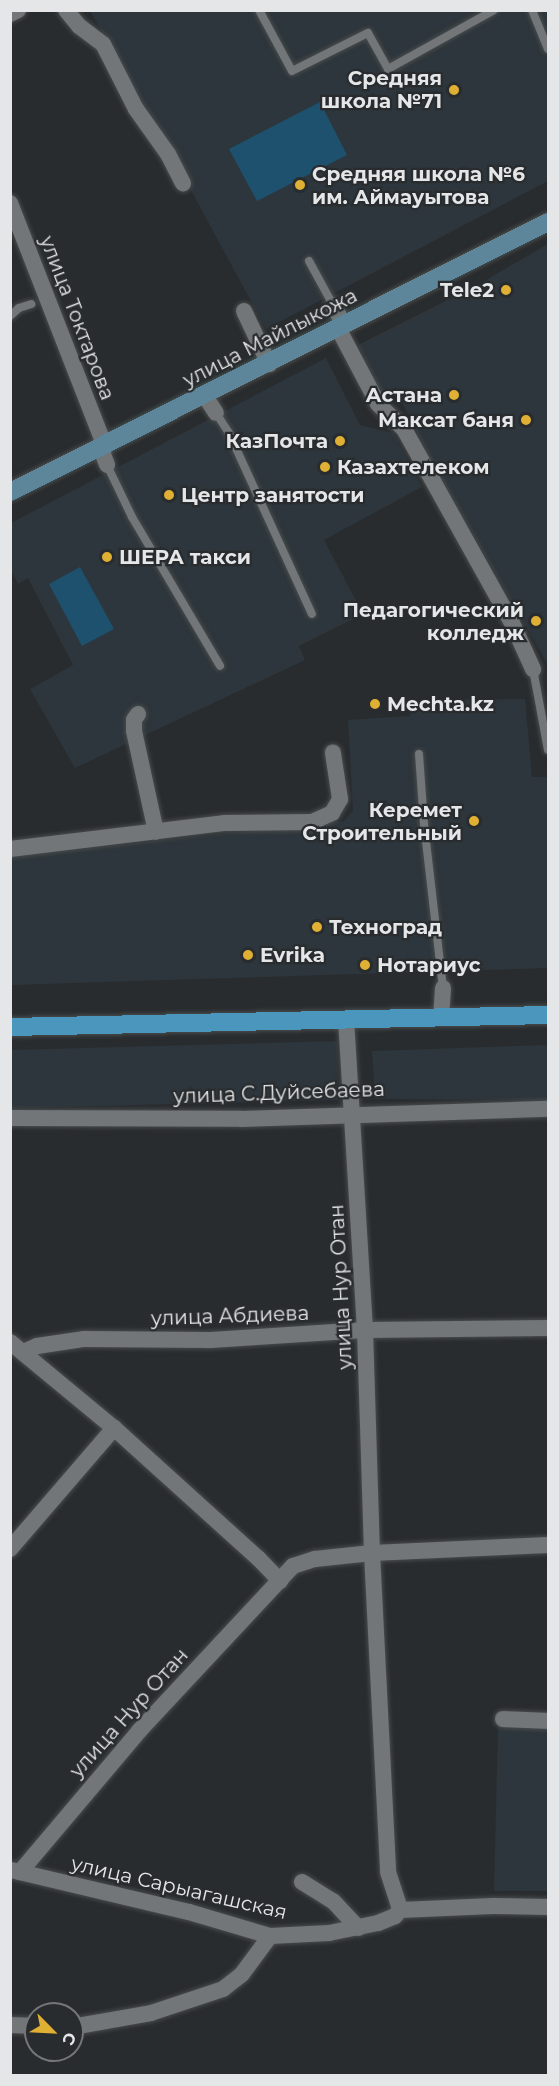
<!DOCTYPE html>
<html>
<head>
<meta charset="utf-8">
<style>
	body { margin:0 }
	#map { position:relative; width:559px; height:2086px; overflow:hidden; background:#292c2e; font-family:Montserrat,sans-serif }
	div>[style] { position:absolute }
	.built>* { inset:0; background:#2d363c }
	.green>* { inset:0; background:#1e516d }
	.roads { filter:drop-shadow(0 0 2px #484b4c) drop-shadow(0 0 2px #484b4c) }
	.lane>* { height:8px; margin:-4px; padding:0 4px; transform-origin:4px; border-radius:4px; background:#727678 }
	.street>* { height:16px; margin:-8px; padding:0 8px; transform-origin:8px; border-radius:8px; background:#727678 }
	.secondary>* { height:18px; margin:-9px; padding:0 9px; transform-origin:9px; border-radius:9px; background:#5e869a }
	.primary>* { height:18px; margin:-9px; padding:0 9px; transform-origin:9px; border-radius:9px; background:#4a96bd }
	.dots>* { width:16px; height:16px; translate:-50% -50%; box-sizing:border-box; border:3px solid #292c2e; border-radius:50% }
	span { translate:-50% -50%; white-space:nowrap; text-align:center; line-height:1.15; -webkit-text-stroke:4.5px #292c2e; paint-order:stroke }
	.poi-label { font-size:20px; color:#e4e6e7; font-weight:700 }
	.right { translate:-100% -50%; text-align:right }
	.left { translate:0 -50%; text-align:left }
	.street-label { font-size:20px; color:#e4e6e7 }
	.frame { position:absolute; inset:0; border:12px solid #e4e6e7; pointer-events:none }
	.north { position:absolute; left:24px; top:2002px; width:60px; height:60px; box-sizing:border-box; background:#292c2e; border:2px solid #747678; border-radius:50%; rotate:114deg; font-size:16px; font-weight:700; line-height:24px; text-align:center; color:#e4e6e7 }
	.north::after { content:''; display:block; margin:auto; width:21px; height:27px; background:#dfb034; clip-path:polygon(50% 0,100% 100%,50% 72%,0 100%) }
</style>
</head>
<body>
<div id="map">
	<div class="built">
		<div style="clip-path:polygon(90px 11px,548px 11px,548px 181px,266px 329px,160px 133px)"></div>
		<div style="clip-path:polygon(548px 244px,548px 675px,547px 663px,429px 457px,395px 388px,382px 394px,358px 345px,481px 283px)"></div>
		<div style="clip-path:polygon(326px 358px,360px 425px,393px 433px,422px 487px,324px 540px,363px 614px,299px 646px,305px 660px,75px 768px,30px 689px,73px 665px,28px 578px,18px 584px,11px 570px,11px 523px)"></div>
		<div style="clip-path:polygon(525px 699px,532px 777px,548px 777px,548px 968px,11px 985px,10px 857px,344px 821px,353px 810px,348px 720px,410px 716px,412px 700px)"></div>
		<div style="clip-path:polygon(337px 1041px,338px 1100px,11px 1108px,11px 1050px)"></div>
		<div style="clip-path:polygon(548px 1045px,548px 1100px,375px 1099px,372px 1051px)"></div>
		<div style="clip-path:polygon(498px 1727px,548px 1728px,548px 1891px,494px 1891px)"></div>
	</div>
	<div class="green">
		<div style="clip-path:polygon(320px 102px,347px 155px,257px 201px,229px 149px)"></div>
		<div style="clip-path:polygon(80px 567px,114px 629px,82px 646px,49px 584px)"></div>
	</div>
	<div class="roads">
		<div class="lane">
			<div style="left:259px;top:10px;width:69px;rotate:61.6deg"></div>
			<div style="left:292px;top:71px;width:85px;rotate:-26.6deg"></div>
			<div style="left:368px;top:33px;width:41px;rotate:60.9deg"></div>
			<div style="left:388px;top:69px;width:121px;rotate:-29.1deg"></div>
			<div style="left:532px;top:10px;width:42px;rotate:67.7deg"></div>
			<div style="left:309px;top:261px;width:50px;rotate:61.4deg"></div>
			<div style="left:10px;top:316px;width:12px;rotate:-42deg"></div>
			<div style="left:19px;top:308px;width:13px;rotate:-18deg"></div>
			<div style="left:216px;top:413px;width:24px;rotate:57deg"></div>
			<div style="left:229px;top:433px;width:199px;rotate:65.4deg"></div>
			<div style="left:107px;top:465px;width:58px;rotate:64.3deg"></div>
			<div style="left:132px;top:517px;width:173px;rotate:59.4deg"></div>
			<div style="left:533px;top:669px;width:82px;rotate:79.5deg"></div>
			<div style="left:419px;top:754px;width:70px;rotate:85.9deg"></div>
			<div style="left:424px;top:824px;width:165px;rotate:83.4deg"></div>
		</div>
		<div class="street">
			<div style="left:66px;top:10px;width:21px;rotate:51deg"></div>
			<div style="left:79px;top:26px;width:30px;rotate:37deg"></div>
			<div style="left:103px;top:44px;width:73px;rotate:63.1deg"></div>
			<div style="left:136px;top:109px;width:55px;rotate:54.6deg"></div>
			<div style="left:168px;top:154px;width:33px;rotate:63deg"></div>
			<div style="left:10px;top:14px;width:9px;rotate:-27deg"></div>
			<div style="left:10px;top:203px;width:262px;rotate:68.7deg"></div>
			<div style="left:333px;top:305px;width:23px;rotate:61deg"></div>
			<div style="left:244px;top:311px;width:59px;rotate:64.7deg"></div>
			<div style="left:338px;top:328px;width:86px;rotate:62.2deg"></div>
			<div style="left:378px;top:404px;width:36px;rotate:44deg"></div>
			<div style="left:404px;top:429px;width:222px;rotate:60.9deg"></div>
			<div style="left:512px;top:623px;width:51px;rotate:65.5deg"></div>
			<div style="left:205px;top:396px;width:20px;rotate:57deg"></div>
			<div style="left:101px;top:449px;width:17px;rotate:69deg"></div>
			<div style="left:138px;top:714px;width:7px;rotate:124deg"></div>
			<div style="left:134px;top:720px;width:11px;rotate:90deg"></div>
			<div style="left:134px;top:731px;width:103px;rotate:77.7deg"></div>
			<div style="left:10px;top:849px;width:217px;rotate:-6.9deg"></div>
			<div style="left:225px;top:823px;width:87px;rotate:-0.7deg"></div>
			<div style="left:312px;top:822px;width:22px;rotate:-24deg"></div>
			<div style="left:332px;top:813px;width:16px;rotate:-60deg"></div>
			<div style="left:340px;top:799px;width:47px;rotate:-98.7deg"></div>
			<div style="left:441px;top:1017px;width:29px;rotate:-86deg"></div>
			<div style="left:346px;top:1019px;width:312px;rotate:86.5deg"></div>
			<div style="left:365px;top:1330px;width:223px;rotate:88.2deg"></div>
			<div style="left:372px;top:1553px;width:319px;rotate:87.1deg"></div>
			<div style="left:388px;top:1872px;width:40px;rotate:72deg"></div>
			<div style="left:10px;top:1118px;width:231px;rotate:0.2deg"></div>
			<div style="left:241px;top:1119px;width:307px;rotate:-1.9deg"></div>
			<div style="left:10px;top:1342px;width:135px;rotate:39.6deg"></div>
			<div style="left:114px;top:1428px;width:194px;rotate:42.1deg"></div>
			<div style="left:258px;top:1558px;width:32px;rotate:46deg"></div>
			<div style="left:23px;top:1352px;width:15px;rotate:-23deg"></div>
			<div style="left:37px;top:1346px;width:48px;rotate:-8.5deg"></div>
			<div style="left:84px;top:1339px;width:127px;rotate:0.5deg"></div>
			<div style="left:211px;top:1340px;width:154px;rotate:-3.7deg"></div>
			<div style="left:365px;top:1330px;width:183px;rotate:-0.6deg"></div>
			<div style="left:10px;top:1549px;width:160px;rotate:-49.3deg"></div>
			<div style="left:503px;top:1719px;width:45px;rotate:2.5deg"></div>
			<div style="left:11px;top:1870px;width:183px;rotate:13.3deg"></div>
			<div style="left:189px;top:1912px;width:84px;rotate:16.5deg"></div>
			<div style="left:270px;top:1936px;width:59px;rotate:-2.9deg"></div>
			<div style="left:329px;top:1933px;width:50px;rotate:-11.5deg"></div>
			<div style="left:378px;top:1923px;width:18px;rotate:-22deg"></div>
			<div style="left:395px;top:1916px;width:8px;rotate:-50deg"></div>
			<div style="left:400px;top:1910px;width:93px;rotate:-2.5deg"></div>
			<div style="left:493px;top:1906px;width:55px;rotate:1deg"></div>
			<div style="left:20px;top:1872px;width:185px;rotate:-49.8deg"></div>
			<div style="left:139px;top:1731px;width:226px;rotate:-47deg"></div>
			<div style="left:293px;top:1566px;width:23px;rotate:-18deg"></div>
			<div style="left:315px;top:1559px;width:57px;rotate:-6deg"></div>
			<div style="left:372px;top:1553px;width:176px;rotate:-2.6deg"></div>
			<div style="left:302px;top:1882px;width:36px;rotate:32deg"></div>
			<div style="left:333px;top:1901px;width:37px;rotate:47deg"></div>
			<div style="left:10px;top:2025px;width:26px;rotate:2deg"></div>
			<div style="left:72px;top:2027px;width:80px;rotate:-10deg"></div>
			<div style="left:151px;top:2013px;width:76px;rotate:-18.4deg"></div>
			<div style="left:223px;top:1989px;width:24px;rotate:-38deg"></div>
			<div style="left:242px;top:1974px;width:47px;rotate:-53.6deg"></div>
		</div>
		<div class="secondary">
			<div style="left:10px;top:492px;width:602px;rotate:-26.65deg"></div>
		</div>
		<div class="primary">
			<div style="left:10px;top:1027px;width:538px;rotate:-1.28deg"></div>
		</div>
	</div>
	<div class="dots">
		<div style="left:454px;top:90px;background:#dfb034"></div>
		<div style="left:300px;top:185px;background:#dfb034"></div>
		<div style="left:506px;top:290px;background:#dfb034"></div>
		<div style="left:454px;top:395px;background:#dfb034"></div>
		<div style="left:526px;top:420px;background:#dfb034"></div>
		<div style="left:340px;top:441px;background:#dfb034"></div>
		<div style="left:325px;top:467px;background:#dfb034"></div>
		<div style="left:169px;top:495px;background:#dfb034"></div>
		<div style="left:107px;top:557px;background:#dfb034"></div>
		<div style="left:536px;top:621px;background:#dfb034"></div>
		<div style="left:375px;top:704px;background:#dfb034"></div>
		<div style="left:474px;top:821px;background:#dfb034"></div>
		<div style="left:317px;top:927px;background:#dfb034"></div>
		<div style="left:248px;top:955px;background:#dfb034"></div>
		<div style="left:365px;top:965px;background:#dfb034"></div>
	</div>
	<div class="poi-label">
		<span class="right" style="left:442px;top:90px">Средняя<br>школа №71</span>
		<span class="left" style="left:312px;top:186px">Средняя школа №6<br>им. Аймауытова</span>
		<span class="right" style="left:494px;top:290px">Tele2</span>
		<span class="right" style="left:442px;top:395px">Астана</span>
		<span class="right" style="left:514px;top:420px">Максат баня</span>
		<span class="right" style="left:328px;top:441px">КазПочта</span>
		<span class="left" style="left:337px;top:467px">Казахтелеком</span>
		<span class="left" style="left:181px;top:495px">Центр занятости</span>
		<span class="left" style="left:119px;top:557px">ШЕРА такси</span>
		<span class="right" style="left:524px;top:622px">Педагогический<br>колледж</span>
		<span class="left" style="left:387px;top:704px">Mechta.kz</span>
		<span class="right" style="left:462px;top:822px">Керемет<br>Строительный</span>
		<span class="left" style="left:329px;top:927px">Техноград</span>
		<span class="left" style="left:260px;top:955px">Evrika</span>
		<span class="left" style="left:377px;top:965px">Нотариус</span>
	</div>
	<div class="street-label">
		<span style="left:77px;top:318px;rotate:69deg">улица Токтарова</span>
		<span style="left:270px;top:338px;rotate:-27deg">улица Майлыкожа</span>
		<span style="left:279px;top:1093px;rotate:-2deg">улица С.Дуйсебаева</span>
		<span style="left:341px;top:1287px;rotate:-93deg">улица Нур Отан</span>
		<span style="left:230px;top:1316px;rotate:-2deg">улица Абдиева</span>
		<span style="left:129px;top:1713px;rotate:-48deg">улица Нур Отан</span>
		<span style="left:179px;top:1888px;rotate:13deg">улица Сарыагашская</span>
	</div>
	<div class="frame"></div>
	<div class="north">С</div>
</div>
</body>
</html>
